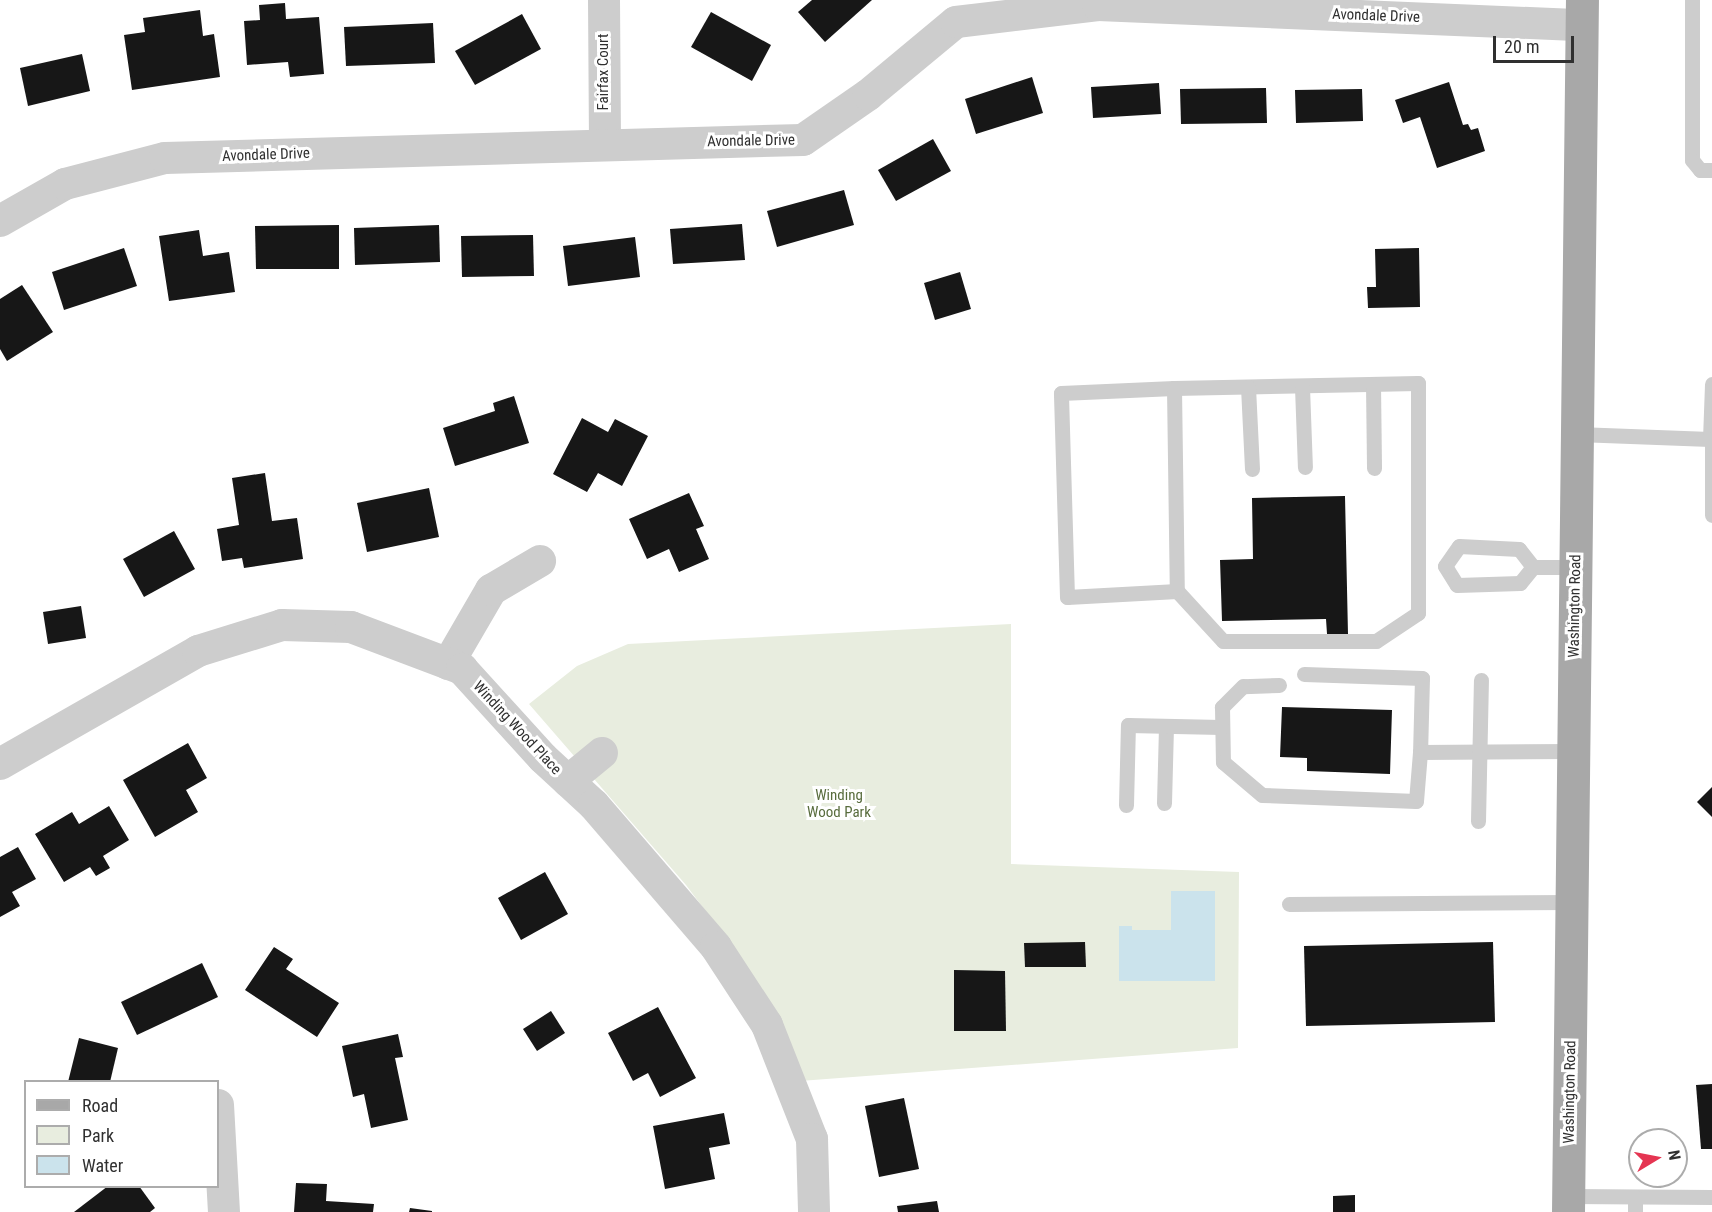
<!DOCTYPE html>
<html>
<head>
<meta charset="utf-8">
<style>
	body { margin:0 }
	#map { position:relative; width:1712px; height:1212px; overflow:hidden; background:#fff; font-family:"Roboto Condensed",sans-serif }
	div>[style] { position:absolute }
	.green>* { inset:0; background:#e8eddf }
	.water>* { inset:0; background:#cbe3ec }
	.building>* { inset:0; background:#171717 }
	.lane>* { height:15px; margin:-7.5px; padding:0 7.5px; transform-origin:7.5px; border-radius:7.5px; background:#cdcdcd }
	.street>* { height:32px; margin:-16px; padding:0 16px; transform-origin:16px; border-radius:16px; background:#cdcdcd }
	.primary>* { height:33px; margin:-16.5px; padding:0 16.5px; transform-origin:16.5px; border-radius:16.5px; background:#a8a8a8 }
	span { translate:-50% -50%; white-space:nowrap; text-align:center; line-height:1.15; -webkit-text-stroke:6px #fff; paint-order:stroke }
	.street-label { font-size:15px; color:#303030 }
	.park-label { font-size:15px; color:#586c3d }
	.legend { position:absolute; left:24px; top:1080px; width:195px; height:108px; box-sizing:border-box; background:#fff; border:2px solid #acacac; margin:0; padding:8px 10px; list-style:none; font-size:18px; color:#303030 }
	.legend li { display:flex; align-items:center; gap:12px; height:30px }
	.legend b { width:30px; border:2px solid #acacac }
	.north { position:absolute; left:1628px; top:1128px; width:60px; height:60px; box-sizing:border-box; background:#fff; border:2px solid #acacac; border-radius:50%; rotate:80deg; font-size:16px; font-weight:700; line-height:24px; text-align:center; color:#303030 }
	.north::after { content:''; display:block; margin:auto; width:21px; height:27px; background:#e53552; clip-path:polygon(50% 0,100% 100%,50% 72%,0 100%) }
	.scale { position:absolute; left:1493px; top:36px; width:81px; height:27px; box-sizing:border-box; border:3px solid #303030; border-top:0; padding-left:8px; font-size:18px; line-height:21px; white-space:nowrap; color:#303030; -webkit-text-stroke:4px #fff; paint-order:stroke }
</style>
</head>
<body>
<div id="map">
	<div class="green">
		<div style="clip-path:polygon(1011px 624px,1011px 864px,1239px 872px,1238px 1048px,800px 1081px,743px 961px,686px 885px,529px 704px,577px 666px,628px 644px)"></div>
	</div>
	<div class="water">
		<div style="clip-path:polygon(1171px 891px,1215px 891px,1215px 981px,1119px 981px,1119px 926px,1132px 926px,1132px 930px,1171px 930px)"></div>
	</div>
	<div class="building">
		<div style="clip-path:polygon(812px 0,872px 0,825px 42px,798px 12px)"></div>
		<div style="clip-path:polygon(285px 3px,286px 19px,319px 17px,324px 74px,290px 77px,288px 62px,247px 65px,244px 21px,260px 20px,259px 5px)"></div>
		<div style="clip-path:polygon(200px 10px,203px 36px,214px 34px,220px 77px,132px 90px,124px 35px,145px 32px,143px 18px)"></div>
		<div style="clip-path:polygon(711px 12px,771px 45px,752px 81px,691px 47px)"></div>
		<div style="clip-path:polygon(522px 14px,541px 49px,475px 85px,455px 51px)"></div>
		<div style="clip-path:polygon(433px 23px,435px 63px,346px 66px,344px 27px)"></div>
		<div style="clip-path:polygon(82px 54px,90px 91px,28px 106px,20px 68px)"></div>
		<div style="clip-path:polygon(1032px 77px,1043px 113px,976px 134px,965px 99px)"></div>
		<div style="clip-path:polygon(1449px 82px,1463px 125px,1468px 124px,1471px 130px,1478px 128px,1485px 151px,1437px 168px,1420px 117px,1403px 123px,1395px 100px)"></div>
		<div style="clip-path:polygon(1159px 83px,1161px 114px,1093px 118px,1091px 87px)"></div>
		<div style="clip-path:polygon(1266px 88px,1267px 123px,1181px 124px,1180px 89px)"></div>
		<div style="clip-path:polygon(1362px 89px,1363px 121px,1296px 123px,1295px 90px)"></div>
		<div style="clip-path:polygon(933px 139px,951px 171px,896px 201px,878px 170px)"></div>
		<div style="clip-path:polygon(844px 190px,854px 225px,777px 247px,767px 211px)"></div>
		<div style="clip-path:polygon(742px 224px,745px 260px,673px 264px,670px 229px)"></div>
		<div style="clip-path:polygon(339px 225px,339px 269px,256px 269px,255px 226px)"></div>
		<div style="clip-path:polygon(439px 225px,440px 262px,355px 265px,354px 228px)"></div>
		<div style="clip-path:polygon(199px 230px,203px 256px,229px 252px,235px 292px,169px 301px,159px 236px)"></div>
		<div style="clip-path:polygon(533px 235px,534px 276px,462px 277px,461px 236px)"></div>
		<div style="clip-path:polygon(635px 237px,640px 277px,568px 286px,563px 246px)"></div>
		<div style="clip-path:polygon(124px 248px,137px 286px,64px 310px,52px 272px)"></div>
		<div style="clip-path:polygon(1419px 248px,1420px 307px,1368px 308px,1367px 287px,1376px 287px,1375px 249px)"></div>
		<div style="clip-path:polygon(960px 272px,971px 309px,935px 320px,924px 283px)"></div>
		<div style="clip-path:polygon(22px 285px,53px 332px,7px 361px,0 349px,0 299px)"></div>
		<div style="clip-path:polygon(514px 396px,529px 443px,455px 466px,443px 428px,495px 411px,493px 403px)"></div>
		<div style="clip-path:polygon(582px 418px,608px 432px,615px 419px,648px 436px,622px 486px,598px 473px,587px 492px,553px 474px)"></div>
		<div style="clip-path:polygon(265px 473px,272px 521px,297px 518px,303px 559px,244px 568px,242px 558px,222px 561px,217px 529px,239px 525px,232px 478px)"></div>
		<div style="clip-path:polygon(429px 488px,439px 537px,367px 552px,357px 503px)"></div>
		<div style="clip-path:polygon(689px 493px,704px 526px,696px 529px,709px 559px,679px 572px,669px 549px,647px 559px,629px 519px)"></div>
		<div style="clip-path:polygon(1345px 496px,1348px 634px,1327px 634px,1326px 619px,1222px 621px,1220px 560px,1253px 559px,1252px 498px)"></div>
		<div style="clip-path:polygon(174px 531px,195px 569px,144px 597px,123px 559px)"></div>
		<div style="clip-path:polygon(81px 606px,86px 638px,48px 644px,43px 612px)"></div>
		<div style="clip-path:polygon(1282px 707px,1392px 710px,1390px 774px,1307px 771px,1307px 758px,1280px 757px)"></div>
		<div style="clip-path:polygon(188px 743px,207px 778px,186px 790px,198px 812px,155px 837px,123px 780px)"></div>
		<div style="clip-path:polygon(1712px 787px,1712px 817px,1697px 802px)"></div>
		<div style="clip-path:polygon(109px 806px,129px 840px,103px 856px,110px 868px,96px 876px,90px 867px,64px 882px,35px 834px,72px 812px,79px 824px)"></div>
		<div style="clip-path:polygon(18px 847px,36px 879px,12px 892px,20px 906px,0 917px,0 857px)"></div>
		<div style="clip-path:polygon(545px 872px,568px 914px,521px 940px,498px 898px)"></div>
		<div style="clip-path:polygon(1085px 942px,1086px 967px,1025px 967px,1024px 943px)"></div>
		<div style="clip-path:polygon(1493px 942px,1495px 1022px,1306px 1026px,1304px 946px)"></div>
		<div style="clip-path:polygon(274px 947px,293px 959px,286px 969px,339px 1003px,317px 1037px,245px 990px)"></div>
		<div style="clip-path:polygon(202px 963px,218px 997px,137px 1035px,121px 1002px)"></div>
		<div style="clip-path:polygon(954px 970px,1005px 971px,1006px 1031px,954px 1031px)"></div>
		<div style="clip-path:polygon(658px 1007px,696px 1078px,660px 1097px,648px 1073px,633px 1081px,608px 1033px)"></div>
		<div style="clip-path:polygon(551px 1011px,565px 1033px,537px 1051px,523px 1029px)"></div>
		<div style="clip-path:polygon(398px 1034px,403px 1057px,395px 1058px,408px 1120px,371px 1128px,364px 1094px,353px 1097px,342px 1046px)"></div>
		<div style="clip-path:polygon(79px 1038px,118px 1048px,110px 1082px,68px 1082px)"></div>
		<div style="clip-path:polygon(1712px 1084px,1712px 1149px,1701px 1149px,1696px 1085px)"></div>
		<div style="clip-path:polygon(904px 1098px,919px 1169px,879px 1177px,865px 1106px)"></div>
		<div style="clip-path:polygon(724px 1113px,730px 1144px,709px 1148px,715px 1179px,665px 1189px,653px 1126px)"></div>
		<div style="clip-path:polygon(296px 1183px,327px 1184px,326px 1201px,374px 1204px,373px 1212px,294px 1212px)"></div>
		<div style="clip-path:polygon(108px 1186px,139px 1186px,155px 1208px,150px 1212px,74px 1212px)"></div>
		<div style="clip-path:polygon(1355px 1195px,1355px 1212px,1333px 1212px,1333px 1196px)"></div>
		<div style="clip-path:polygon(937px 1201px,939px 1212px,898px 1212px,897px 1206px)"></div>
		<div style="clip-path:polygon(410px 1208px,432px 1211px,432px 1212px,409px 1212px)"></div>
	</div>
	<div class="lane">
		<div style="left:1692px;top:0;width:160px;rotate:90deg"></div>
		<div style="left:1692px;top:160px;width:13px;rotate:51deg"></div>
		<div style="left:1700px;top:170px;width:12px"></div>
		<div style="left:1418px;top:383px;width:230px;rotate:90deg"></div>
		<div style="left:1418px;top:613px;width:50px;rotate:146.3deg"></div>
		<div style="left:1376px;top:641px;width:153px;rotate:180deg"></div>
		<div style="left:1223px;top:641px;width:68px;rotate:-132.6deg"></div>
		<div style="left:1177px;top:591px;width:110px;rotate:176.9deg"></div>
		<div style="left:1067px;top:597px;width:204px;rotate:-91.7deg"></div>
		<div style="left:1061px;top:393px;width:113px;rotate:-2.5deg"></div>
		<div style="left:1174px;top:388px;width:244px;rotate:-1.2deg"></div>
		<div style="left:1373px;top:384px;width:84px;rotate:89.3deg"></div>
		<div style="left:1248px;top:387px;width:82px;rotate:87.2deg"></div>
		<div style="left:1302px;top:387px;width:80px;rotate:87.9deg"></div>
		<div style="left:1174px;top:388px;width:203px;rotate:89.2deg"></div>
		<div style="left:1577px;top:434px;width:133px;rotate:2.2deg"></div>
		<div style="left:1710px;top:439px;width:55px;rotate:-87.9deg"></div>
		<div style="left:1712px;top:439px;width:76px;rotate:90deg"></div>
		<div style="left:1445px;top:566px;width:22px;rotate:58deg"></div>
		<div style="left:1457px;top:585px;width:63px;rotate:-1.8deg"></div>
		<div style="left:1520px;top:583px;width:21px;rotate:-51deg"></div>
		<div style="left:1445px;top:566px;width:24px;rotate:-55deg"></div>
		<div style="left:1459px;top:546px;width:60px;rotate:2.9deg"></div>
		<div style="left:1519px;top:549px;width:23px;rotate:52deg"></div>
		<div style="left:1533px;top:567px;width:43px"></div>
		<div style="left:1304px;top:674px;width:118px;rotate:1.9deg"></div>
		<div style="left:1422px;top:678px;width:74px;rotate:91.5deg"></div>
		<div style="left:1279px;top:685px;width:36px;rotate:178deg"></div>
		<div style="left:1243px;top:686px;width:30px;rotate:135deg"></div>
		<div style="left:1222px;top:707px;width:55px;rotate:89deg"></div>
		<div style="left:1223px;top:762px;width:51px;rotate:40.2deg"></div>
		<div style="left:1262px;top:795px;width:154px;rotate:2.2deg"></div>
		<div style="left:1416px;top:801px;width:49px;rotate:-85.3deg"></div>
		<div style="left:1420px;top:752px;width:153px;rotate:-0.4deg"></div>
		<div style="left:1164px;top:803px;width:77px;rotate:-88.5deg"></div>
		<div style="left:1126px;top:805px;width:80px;rotate:-88.6deg"></div>
		<div style="left:1128px;top:725px;width:93px;rotate:1.2deg"></div>
		<div style="left:1478px;top:821px;width:141px;rotate:-88.8deg"></div>
		<div style="left:1289px;top:904px;width:283px;rotate:-0.4deg"></div>
		<div style="left:1569px;top:1196px;width:143px;rotate:0.4deg"></div>
		<div style="left:1635px;top:1197px;width:15px;rotate:90deg"></div>
	</div>
	<div class="street">
		<div style="left:604px;top:0;width:144px;rotate:89.6deg"></div>
		<div style="left:0;top:221px;width:75px;rotate:-29.6deg"></div>
		<div style="left:65px;top:184px;width:103px;rotate:-14.6deg"></div>
		<div style="left:165px;top:158px;width:638px;rotate:-1.62deg"></div>
		<div style="left:803px;top:140px;width:79px;rotate:-34.7deg"></div>
		<div style="left:868px;top:95px;width:114px;rotate:-39.7deg"></div>
		<div style="left:956px;top:22px;width:143px;rotate:-6.8deg"></div>
		<div style="left:1098px;top:5px;width:484px;rotate:2.4deg"></div>
		<div style="left:448px;top:664px;width:86px;rotate:-59.8deg"></div>
		<div style="left:491px;top:590px;width:57px;rotate:-30.6deg"></div>
		<div style="left:0;top:764px;width:228px;rotate:-29.7deg"></div>
		<div style="left:198px;top:651px;width:88px;rotate:-17.2deg"></div>
		<div style="left:282px;top:625px;width:69px;rotate:1.7deg"></div>
		<div style="left:351px;top:627px;width:119px;rotate:20.7deg"></div>
		<div style="left:462px;top:669px;width:120px;rotate:47.7deg"></div>
		<div style="left:543px;top:758px;width:69px;rotate:42.7deg"></div>
		<div style="left:594px;top:805px;width:187px;rotate:49.3deg"></div>
		<div style="left:716px;top:947px;width:93px;rotate:56.8deg"></div>
		<div style="left:767px;top:1025px;width:123px;rotate:68.5deg"></div>
		<div style="left:812px;top:1139px;width:73px;rotate:88.4deg"></div>
		<div style="left:568px;top:781px;width:44px;rotate:-39.5deg"></div>
		<div style="left:218px;top:1105px;width:107px;rotate:86.8deg"></div>
	</div>
	<div class="primary">
		<div style="left:1568px;top:1212px;width:1212px;rotate:-89.34deg"></div>
	</div>
	<div class="street-label">
		<span style="left:1376px;top:16px;rotate:2deg">Avondale Drive</span>
		<span style="left:604px;top:72px;rotate:-90deg">Fairfax Court</span>
		<span style="left:751px;top:141px;rotate:-1deg">Avondale Drive</span>
		<span style="left:266px;top:155px;rotate:-2deg">Avondale Drive</span>
		<span style="left:1575px;top:606px;rotate:-89deg">Washington Road</span>
		<span style="left:517px;top:728px;rotate:47deg">Winding Wood Place</span>
		<span style="left:1570px;top:1092px;rotate:-89deg">Washington Road</span>
	</div>
	<div class="park-label">
		<span style="left:839px;top:804px">Winding<br>Wood Park</span>
	</div>
	<ul class="legend">
	<li><b style="height:8px;background:#a8a8a8"></b>Road</li>
	<li><b style="height:16px;background:#e8eddf"></b>Park</li>
	<li><b style="height:16px;background:#cbe3ec"></b>Water</li>
	</ul>
	<div class="north">N</div>
	<div class="scale">20 m</div>
</div>
</body>
</html>
